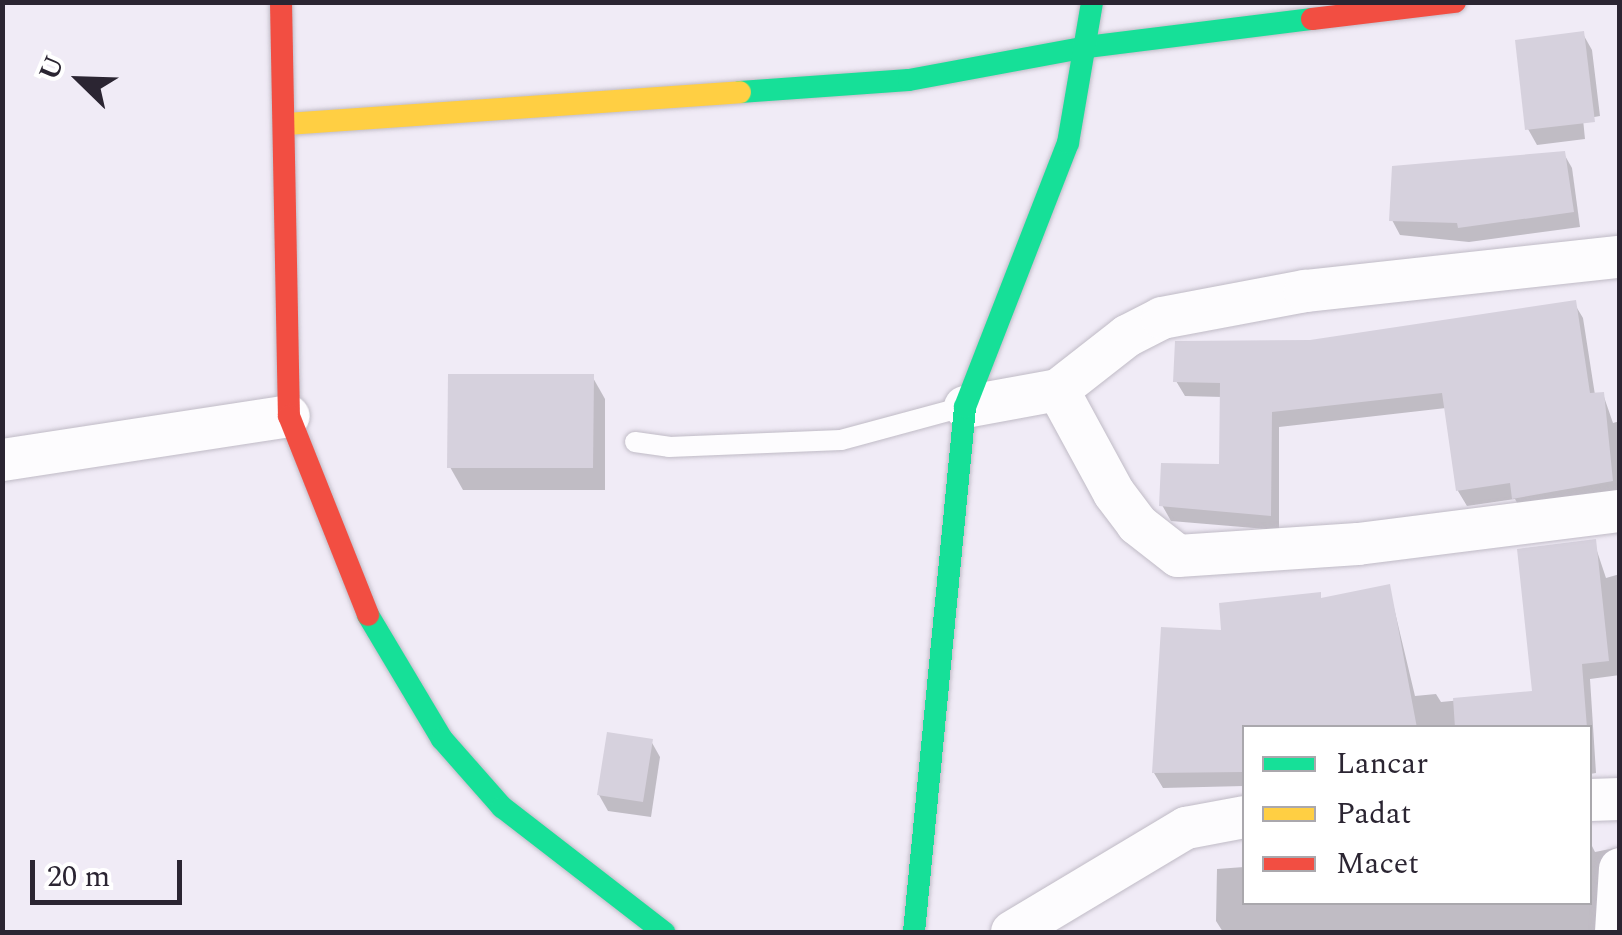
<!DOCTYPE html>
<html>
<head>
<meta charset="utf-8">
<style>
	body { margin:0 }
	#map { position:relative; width:1622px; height:935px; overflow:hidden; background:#f0ebf6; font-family:Spectral,serif }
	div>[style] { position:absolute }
	.shadow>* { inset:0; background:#0003 }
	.building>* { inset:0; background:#d6d1dd }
	.roads { filter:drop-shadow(0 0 2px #c0bbc6) drop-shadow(0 0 2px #c0bbc6) }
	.lane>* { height:20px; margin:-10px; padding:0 10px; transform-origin:10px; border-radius:10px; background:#fdfcfe }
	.street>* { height:42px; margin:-21px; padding:0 21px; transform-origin:21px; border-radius:21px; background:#fdfcfe }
	.fast>* { height:22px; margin:-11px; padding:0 11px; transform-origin:11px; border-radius:11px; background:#16e098 }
	.slow>* { height:22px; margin:-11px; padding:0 11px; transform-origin:11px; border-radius:11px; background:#ffcf43 }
	.jam>* { height:22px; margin:-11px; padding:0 11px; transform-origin:11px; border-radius:11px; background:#f24e42 }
	span { translate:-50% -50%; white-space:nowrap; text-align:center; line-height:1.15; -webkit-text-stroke:8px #fff; paint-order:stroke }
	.frame { position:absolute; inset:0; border:5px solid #2b2532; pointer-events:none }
	.legend { position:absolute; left:1242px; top:725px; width:350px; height:180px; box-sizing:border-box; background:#fff; border:2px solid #aaa8ad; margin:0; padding:12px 18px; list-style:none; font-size:30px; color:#2b2532 }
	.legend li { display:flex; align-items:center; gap:20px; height:50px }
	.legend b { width:50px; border:2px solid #aaa8ad }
	.north { position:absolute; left:30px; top:30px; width:100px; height:100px; -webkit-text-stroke:8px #fff; paint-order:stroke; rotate:293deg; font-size:28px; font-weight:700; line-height:40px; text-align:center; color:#2b2532 }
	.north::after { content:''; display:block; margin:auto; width:35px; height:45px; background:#2b2532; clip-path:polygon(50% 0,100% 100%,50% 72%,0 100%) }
	.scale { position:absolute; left:30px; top:860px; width:152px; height:45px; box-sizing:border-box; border:5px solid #2b2532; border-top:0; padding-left:12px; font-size:30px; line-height:35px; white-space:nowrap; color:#2b2532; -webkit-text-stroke:8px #fff; paint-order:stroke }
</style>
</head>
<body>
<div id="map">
	<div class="shadow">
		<div style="clip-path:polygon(1583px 34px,1592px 50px,1600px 116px,1583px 119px,1585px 139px,1537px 145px,1528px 129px)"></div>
		<div style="clip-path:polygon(1564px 154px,1572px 168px,1580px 227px,1469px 242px,1400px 235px,1392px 220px)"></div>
		<div style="clip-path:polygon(1574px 303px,1583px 318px,1595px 395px,1603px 394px,1613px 423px,1620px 421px,1620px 494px,1523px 514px,1515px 499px,1467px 506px,1458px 491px,1446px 408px,1279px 427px,1279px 530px,1171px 521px,1162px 505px,1222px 467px,1222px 397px,1185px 396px,1176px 381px,1310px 343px)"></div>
		<div style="clip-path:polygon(592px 376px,605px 399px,605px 490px,463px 490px,450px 467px)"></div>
		<div style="clip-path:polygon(1594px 542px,1606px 578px,1620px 574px,1620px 675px,1590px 679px,1596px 773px,1590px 774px,1590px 728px,1244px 728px,1244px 786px,1163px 788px,1154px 773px,1224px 633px,1319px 595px,1323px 601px,1389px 587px,1415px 696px,1436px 694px,1441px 702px,1535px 693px)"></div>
		<div style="clip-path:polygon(651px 741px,660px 757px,651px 817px,608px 811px,599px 795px)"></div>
		<div style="clip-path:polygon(1590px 842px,1595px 852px,1620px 847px,1599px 932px,1223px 932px,1216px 921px,1217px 869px,1244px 867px,1244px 902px,1590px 902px)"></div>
	</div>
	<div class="building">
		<div style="clip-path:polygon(1584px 31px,1595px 122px,1525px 130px,1515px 40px)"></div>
		<div style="clip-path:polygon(1565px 151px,1574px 212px,1458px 228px,1457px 223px,1389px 221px,1392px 166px)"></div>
		<div style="clip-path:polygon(1576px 300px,1590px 393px,1604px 392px,1613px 481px,1512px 499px,1510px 483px,1456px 491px,1442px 393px,1272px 412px,1271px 516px,1159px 506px,1161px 463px,1219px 464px,1220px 383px,1173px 382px,1175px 341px,1310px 340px)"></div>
		<div style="clip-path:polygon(448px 374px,594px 374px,593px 468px,447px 468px)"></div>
		<div style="clip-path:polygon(1596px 539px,1609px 661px,1582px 664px,1587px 728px,1455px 728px,1453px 698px,1532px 691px,1517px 549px)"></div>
		<div style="clip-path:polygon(1390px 584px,1417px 728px,1244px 728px,1244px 772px,1152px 773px,1161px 627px,1221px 630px,1219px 603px,1321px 592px,1321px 598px)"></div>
		<div style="clip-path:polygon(607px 732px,653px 739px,643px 802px,597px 795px)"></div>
	</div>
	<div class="roads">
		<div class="lane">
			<div style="left:635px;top:442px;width:34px;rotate:8deg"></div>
			<div style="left:669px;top:447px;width:172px;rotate:-2.3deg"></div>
			<div style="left:841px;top:440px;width:126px;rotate:-15.1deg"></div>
		</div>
		<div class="street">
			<div style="left:1058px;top:390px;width:88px;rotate:-38deg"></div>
			<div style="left:1127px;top:336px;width:39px;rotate:-27deg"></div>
			<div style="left:1162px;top:318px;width:146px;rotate:-10.7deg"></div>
			<div style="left:1305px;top:291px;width:317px;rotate:-6.2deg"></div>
			<div style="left:965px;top:407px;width:95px;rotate:-10.4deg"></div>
			<div style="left:1058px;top:390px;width:117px;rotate:61.5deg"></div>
			<div style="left:1114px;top:493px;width:39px;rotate:53deg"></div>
			<div style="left:1137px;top:524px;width:52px;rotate:38deg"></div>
			<div style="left:1178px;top:556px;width:180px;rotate:-3.8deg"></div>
			<div style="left:1358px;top:544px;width:264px;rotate:-7.2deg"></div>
			<div style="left:2px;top:460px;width:290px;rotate:-8.7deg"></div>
			<div style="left:1590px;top:800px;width:30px;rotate:-2deg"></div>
			<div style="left:1012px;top:932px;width:203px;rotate:-30.9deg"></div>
			<div style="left:1186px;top:828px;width:59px;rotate:-10.7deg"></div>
			<div style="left:1616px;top:932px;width:63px;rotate:-86.4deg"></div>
		</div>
		<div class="fast">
			<div style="left:740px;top:92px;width:169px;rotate:-4.1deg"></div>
			<div style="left:909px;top:80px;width:181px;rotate:-10.5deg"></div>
			<div style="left:1087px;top:47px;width:227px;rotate:-7.1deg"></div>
			<div style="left:368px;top:615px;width:144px;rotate:59.2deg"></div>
			<div style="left:442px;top:739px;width:91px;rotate:48.6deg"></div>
			<div style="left:502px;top:807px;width:205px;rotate:37.7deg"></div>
			<div style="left:914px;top:932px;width:527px;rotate:-84.45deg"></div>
			<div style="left:965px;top:407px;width:283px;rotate:-68.7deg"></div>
			<div style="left:1068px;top:143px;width:143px;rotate:-80.3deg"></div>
		</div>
		<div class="slow">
			<div style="left:287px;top:124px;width:454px;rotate:-4deg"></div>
		</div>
		<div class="jam">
			<div style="left:281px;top:2px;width:414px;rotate:88.9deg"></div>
			<div style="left:289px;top:416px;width:214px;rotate:68.3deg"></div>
			<div style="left:1312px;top:19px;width:144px;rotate:-6.8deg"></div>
		</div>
	</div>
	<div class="frame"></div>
	<ul class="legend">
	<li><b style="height:12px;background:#16e098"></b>Lancar</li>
	<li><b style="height:12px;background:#ffcf43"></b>Padat</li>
	<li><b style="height:12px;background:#f24e42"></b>Macet</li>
	</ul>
	<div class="north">U</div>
	<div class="scale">20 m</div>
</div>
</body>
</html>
